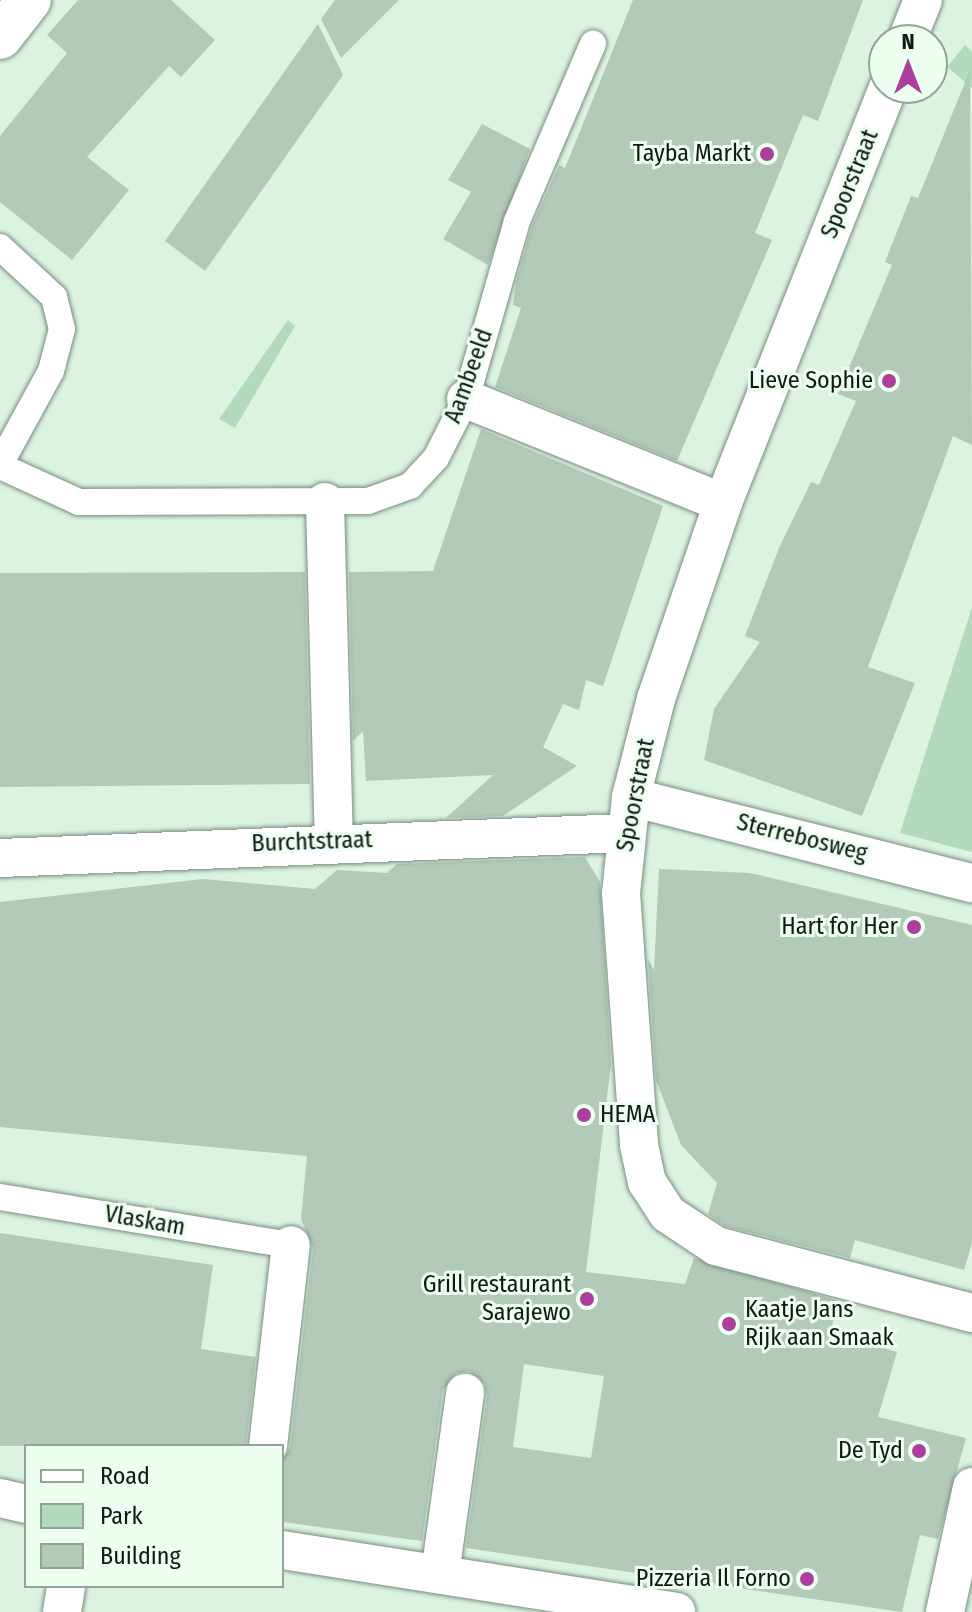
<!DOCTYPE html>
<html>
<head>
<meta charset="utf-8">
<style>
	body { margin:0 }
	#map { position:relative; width:972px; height:1612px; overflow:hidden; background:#dcf3e2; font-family:"Fira Sans Condensed",sans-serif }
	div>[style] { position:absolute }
	.green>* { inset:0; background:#b3dabe }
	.building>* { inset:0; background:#b3c9b9 }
	.roads { filter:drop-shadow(0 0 2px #788d7e) drop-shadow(0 0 2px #788d7e) }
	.service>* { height:26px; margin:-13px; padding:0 13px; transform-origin:13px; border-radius:13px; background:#fff }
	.pedestrian>* { height:38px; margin:-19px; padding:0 19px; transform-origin:19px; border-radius:19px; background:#fff }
	.minor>* { height:44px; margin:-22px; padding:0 22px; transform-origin:22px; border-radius:22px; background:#fff }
	.dots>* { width:22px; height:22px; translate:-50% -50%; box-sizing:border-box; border:4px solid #ecfff1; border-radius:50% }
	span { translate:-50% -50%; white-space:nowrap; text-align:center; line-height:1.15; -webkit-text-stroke:6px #ecfff1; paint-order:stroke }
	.poi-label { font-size:24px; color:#101812 }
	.right { translate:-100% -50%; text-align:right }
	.left { translate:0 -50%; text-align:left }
	.street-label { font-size:24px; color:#101812 }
	.legend { position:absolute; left:24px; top:1444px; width:260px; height:144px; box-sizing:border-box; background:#ecfff1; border:2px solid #94a398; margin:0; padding:10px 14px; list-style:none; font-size:24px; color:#101812 }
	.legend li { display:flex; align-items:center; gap:16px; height:40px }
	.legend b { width:40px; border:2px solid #94a398 }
	.north { position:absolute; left:868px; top:24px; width:80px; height:80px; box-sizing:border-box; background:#ecfff1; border:2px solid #94a398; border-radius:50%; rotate:0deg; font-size:22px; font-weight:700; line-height:32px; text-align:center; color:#101812 }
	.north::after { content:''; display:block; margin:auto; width:28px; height:36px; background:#ac3e9c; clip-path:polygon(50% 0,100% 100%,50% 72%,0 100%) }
</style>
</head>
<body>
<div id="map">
	<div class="green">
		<div style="clip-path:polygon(965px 45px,972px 52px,972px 88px,947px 67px)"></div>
		<div style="clip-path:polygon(288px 320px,295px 326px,235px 428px,219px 419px)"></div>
		<div style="clip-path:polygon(972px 607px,972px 852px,900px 833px)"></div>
	</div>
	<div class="building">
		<div style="clip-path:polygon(78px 0,171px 0,215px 40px,181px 77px,169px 66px,87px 157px,129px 190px,72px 260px,0 202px,0 136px,67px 53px,47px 35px)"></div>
		<div style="clip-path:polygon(335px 0,399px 0,341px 58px,321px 19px)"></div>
		<div style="clip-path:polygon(633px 0,863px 0,818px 121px,803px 115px,755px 233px,772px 240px,677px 461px,495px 387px,521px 308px,513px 305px,516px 282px,532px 226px,559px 165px,565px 168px)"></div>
		<div style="clip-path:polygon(318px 24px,343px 75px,205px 271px,165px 241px)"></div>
		<div style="clip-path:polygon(970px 70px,972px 445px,953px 436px,868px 667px,915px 683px,862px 816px,704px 760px,714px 709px,760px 642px,745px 636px,779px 548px,811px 482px,819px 485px,856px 401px,838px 394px,892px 265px,885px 262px,911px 196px,918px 198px)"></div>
		<div style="clip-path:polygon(482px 124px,530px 149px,488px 265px,443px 239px,471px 192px,448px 180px)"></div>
		<div style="clip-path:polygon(481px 429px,663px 506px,603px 686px,586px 680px,579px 710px,563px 704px,543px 747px,577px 766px,503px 816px,446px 818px,493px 775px,366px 781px,363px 731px,353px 741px,349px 572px,433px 571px)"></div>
		<div style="clip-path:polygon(305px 572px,310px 784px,0 787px,0 573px)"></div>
		<div style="clip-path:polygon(evenodd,585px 857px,600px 882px,611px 1064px,586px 1272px,685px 1284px,694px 1258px,839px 1301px,830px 1333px,897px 1352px,878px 1417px,966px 1438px,938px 1539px,920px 1535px,902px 1612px,466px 1548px,487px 1396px,485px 1384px,469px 1371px,456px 1373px,443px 1390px,422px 1541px,282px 1522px,282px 1462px,290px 1448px,313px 1248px,301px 1219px,307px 1156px,0 1127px,0 902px,203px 879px,315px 889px,337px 870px,387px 873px,397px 864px,585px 857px,524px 1364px,604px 1376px,591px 1458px,513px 1447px,524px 1364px)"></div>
		<div style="clip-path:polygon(659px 869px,750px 873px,972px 925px,972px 1243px,964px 1270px,855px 1240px,850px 1258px,725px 1226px,708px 1214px,717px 1183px,681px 1145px,656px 1080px,648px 959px,654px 970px)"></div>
		<div style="clip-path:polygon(0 1233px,213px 1265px,201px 1349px,256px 1357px,246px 1446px,0 1446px)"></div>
	</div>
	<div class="roads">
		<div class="service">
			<div style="left:0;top:247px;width:74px;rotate:42.8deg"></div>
			<div style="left:54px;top:297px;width:33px;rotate:76deg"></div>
			<div style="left:62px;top:329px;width:43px;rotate:104.7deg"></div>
			<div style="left:51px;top:371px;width:106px;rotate:118.7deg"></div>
			<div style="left:0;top:466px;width:87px;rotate:24.5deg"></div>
			<div style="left:79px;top:502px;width:289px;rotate:-0.2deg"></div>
			<div style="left:368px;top:501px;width:45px;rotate:-19.7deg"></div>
			<div style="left:410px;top:486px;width:38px;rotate:-47deg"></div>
			<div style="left:436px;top:458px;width:66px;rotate:-63deg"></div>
			<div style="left:466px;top:399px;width:185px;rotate:-74deg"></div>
			<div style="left:517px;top:221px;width:193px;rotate:-66.8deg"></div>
			<div style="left:0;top:1197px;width:295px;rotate:9.4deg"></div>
		</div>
		<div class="pedestrian">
			<div style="left:907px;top:40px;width:43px;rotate:-68.2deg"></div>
			<div style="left:888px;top:88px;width:447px;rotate:111.7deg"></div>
			<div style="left:723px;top:503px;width:207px;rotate:108.9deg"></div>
			<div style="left:656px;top:699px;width:101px;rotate:104.3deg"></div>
			<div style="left:631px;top:797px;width:97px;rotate:95.9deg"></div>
			<div style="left:621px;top:893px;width:253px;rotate:85.9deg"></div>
			<div style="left:639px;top:1145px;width:38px;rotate:78deg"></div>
			<div style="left:647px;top:1182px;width:38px;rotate:57deg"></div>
			<div style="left:668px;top:1214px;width:58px;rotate:33.7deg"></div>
			<div style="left:716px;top:1246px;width:265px;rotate:14.7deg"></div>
			<div style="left:466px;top:399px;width:277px;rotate:22deg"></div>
			<div style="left:325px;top:502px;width:337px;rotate:88.5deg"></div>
			<div style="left:631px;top:797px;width:352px;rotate:14.2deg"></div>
			<div style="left:0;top:858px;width:625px;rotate:-2.29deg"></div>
			<div style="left:268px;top:1446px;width:202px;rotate:-83.5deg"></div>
			<div style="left:0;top:1498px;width:27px;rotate:13deg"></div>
			<div style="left:282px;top:1550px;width:399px;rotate:8.9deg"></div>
			<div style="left:440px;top:1574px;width:183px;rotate:-82.1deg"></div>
			<div style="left:62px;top:1612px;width:26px;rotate:-81deg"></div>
			<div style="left:945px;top:1612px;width:128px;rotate:-77.8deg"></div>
		</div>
		<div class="minor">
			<div style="left:0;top:37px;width:47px;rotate:-51.9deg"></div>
		</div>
	</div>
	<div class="dots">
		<div style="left:767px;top:154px;background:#ac3e9c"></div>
		<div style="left:889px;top:381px;background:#ac3e9c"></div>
		<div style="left:914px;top:927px;background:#ac3e9c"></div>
		<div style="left:584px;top:1115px;background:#ac3e9c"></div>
		<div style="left:587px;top:1299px;background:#ac3e9c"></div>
		<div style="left:729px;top:1324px;background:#ac3e9c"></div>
		<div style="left:919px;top:1451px;background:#ac3e9c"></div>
		<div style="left:807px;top:1579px;background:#ac3e9c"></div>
	</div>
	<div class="poi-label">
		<span class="right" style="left:751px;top:154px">Tayba Markt</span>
		<span class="right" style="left:873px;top:381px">Lieve Sophie</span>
		<span class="right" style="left:898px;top:927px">Hart for Her</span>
		<span class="left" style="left:600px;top:1115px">HEMA</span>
		<span class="right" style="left:571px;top:1299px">Grill restaurant<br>Sarajewo</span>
		<span class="left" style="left:745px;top:1324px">Kaatje Jans<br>Rijk aan Smaak</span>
		<span class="right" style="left:903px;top:1451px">De Tyd</span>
		<span class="right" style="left:791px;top:1579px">Pizzeria Il Forno</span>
	</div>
	<div class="street-label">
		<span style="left:850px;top:184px;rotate:-68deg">Spoorstraat</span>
		<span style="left:469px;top:376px;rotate:-70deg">Aambeeld</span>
		<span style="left:636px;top:795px;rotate:-79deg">Spoorstraat</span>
		<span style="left:802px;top:838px;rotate:14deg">Sterrebosweg</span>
		<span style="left:312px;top:842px;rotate:-2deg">Burchtstraat</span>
		<span style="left:145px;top:1221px;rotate:10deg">Vlaskam</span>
	</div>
	<ul class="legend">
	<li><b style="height:10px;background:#fff"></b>Road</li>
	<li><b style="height:22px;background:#b3dabe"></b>Park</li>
	<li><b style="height:22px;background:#b3c9b9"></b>Building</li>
	</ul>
	<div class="north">N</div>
</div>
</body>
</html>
